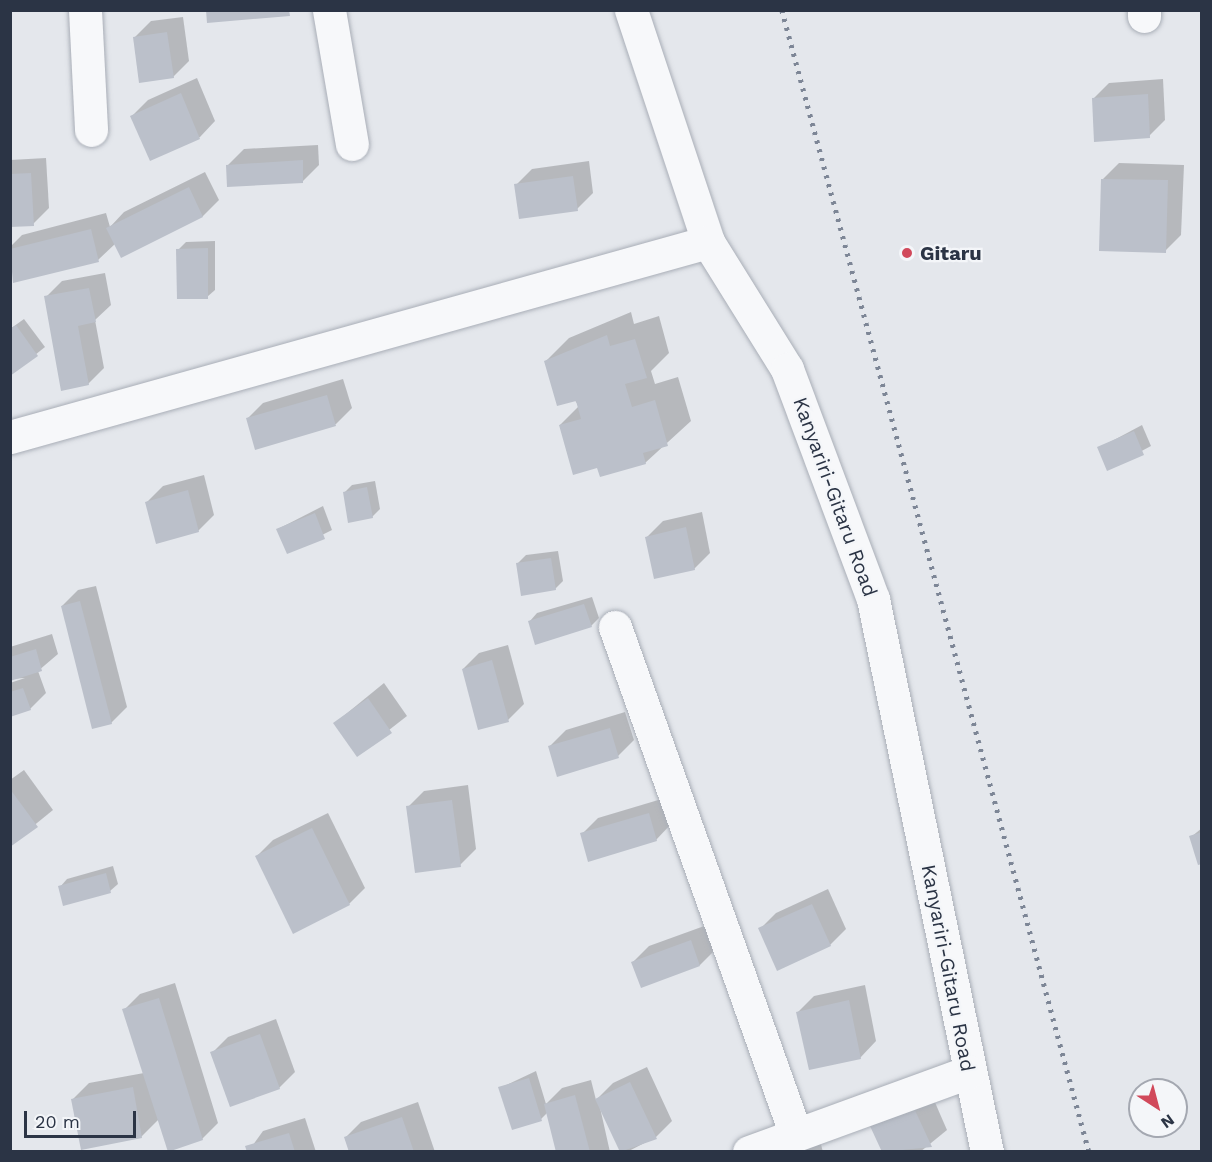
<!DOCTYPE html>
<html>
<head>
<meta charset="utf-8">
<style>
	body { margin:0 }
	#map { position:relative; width:1212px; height:1162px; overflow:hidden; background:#e4e7ec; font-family:"Work Sans",sans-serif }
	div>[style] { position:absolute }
	.shadow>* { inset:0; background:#0003 }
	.building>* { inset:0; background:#bbc0ca }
	.roads { filter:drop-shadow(0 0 2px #a9aeb7) drop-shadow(0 0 2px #a9aeb7) }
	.minor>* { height:33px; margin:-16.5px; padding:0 16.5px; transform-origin:16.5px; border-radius:16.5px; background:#f7f8fa }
	.rail>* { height:4.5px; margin-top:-2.25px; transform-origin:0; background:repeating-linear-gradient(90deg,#7d8696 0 3px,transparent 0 9px) }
	.dots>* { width:16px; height:16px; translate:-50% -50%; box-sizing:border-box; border:3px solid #f4f6f9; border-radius:50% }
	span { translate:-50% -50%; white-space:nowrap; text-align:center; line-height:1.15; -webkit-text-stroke:4.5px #f4f6f9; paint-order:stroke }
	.poi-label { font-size:20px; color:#2b3445; font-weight:700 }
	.left { translate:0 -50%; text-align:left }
	.street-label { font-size:20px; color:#2b3445 }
	.frame { position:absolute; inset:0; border:12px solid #2b3445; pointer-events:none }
	.north { position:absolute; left:1128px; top:1078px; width:60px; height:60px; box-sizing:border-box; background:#f4f6f9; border:2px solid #a4a8b1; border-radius:50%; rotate:144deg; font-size:16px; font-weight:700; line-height:24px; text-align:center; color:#2b3445 }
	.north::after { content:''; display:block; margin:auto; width:21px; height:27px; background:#d1495b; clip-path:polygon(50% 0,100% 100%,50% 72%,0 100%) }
	.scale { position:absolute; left:24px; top:1111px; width:112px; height:27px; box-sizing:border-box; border:3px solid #2b3445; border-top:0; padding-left:8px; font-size:18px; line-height:21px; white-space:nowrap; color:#2b3445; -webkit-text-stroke:4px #f4f6f9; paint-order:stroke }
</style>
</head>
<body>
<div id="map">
	<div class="shadow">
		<div style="clip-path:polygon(183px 17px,189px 61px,173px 77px,135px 37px,151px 21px)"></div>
		<div style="clip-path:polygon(197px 78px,215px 121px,200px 137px,150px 159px,132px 116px,148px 100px)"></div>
		<div style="clip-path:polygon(1163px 79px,1165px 120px,1149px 136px,1093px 99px,1109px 83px)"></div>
		<div style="clip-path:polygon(318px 145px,319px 165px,303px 181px,228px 165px,244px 149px)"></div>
		<div style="clip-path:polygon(46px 158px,49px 208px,33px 224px,10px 226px,10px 160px)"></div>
		<div style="clip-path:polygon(589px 161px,593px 193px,577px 209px,516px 185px,532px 169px)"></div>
		<div style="clip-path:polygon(1119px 163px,1184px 165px,1181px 235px,1165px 251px,1103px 179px)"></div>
		<div style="clip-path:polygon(205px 172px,219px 200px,203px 216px,122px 256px,116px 243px,98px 260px,14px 282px,10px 247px,22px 235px,106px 213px,110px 227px,124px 212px)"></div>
		<div style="clip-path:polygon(215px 241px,215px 290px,207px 297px,178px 250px,186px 242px)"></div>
		<div style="clip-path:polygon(105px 273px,111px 305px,95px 320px,104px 368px,88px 384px,46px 297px,62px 281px)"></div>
		<div style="clip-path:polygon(631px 312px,634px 324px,659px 316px,669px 353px,651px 371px,655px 384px,678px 377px,691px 421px,645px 463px,598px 466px,560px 425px,579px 406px,546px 361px,569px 338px)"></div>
		<div style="clip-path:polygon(24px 319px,45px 347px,10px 375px,10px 329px)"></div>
		<div style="clip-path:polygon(343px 379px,352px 408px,336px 424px,256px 448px,247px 419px,263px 403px)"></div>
		<div style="clip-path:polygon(1142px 425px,1151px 446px,1108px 469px,1099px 448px)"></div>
		<div style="clip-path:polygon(204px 475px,214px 515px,198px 531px,147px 502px,163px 486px)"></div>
		<div style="clip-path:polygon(375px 481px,380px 509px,372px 517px,344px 493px,352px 485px)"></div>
		<div style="clip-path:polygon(323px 506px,332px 530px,288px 552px,278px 529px)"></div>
		<div style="clip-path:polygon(702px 512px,710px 553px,694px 569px,647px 537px,663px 521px)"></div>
		<div style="clip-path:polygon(558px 551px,563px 581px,555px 589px,518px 563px,526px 555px)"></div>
		<div style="clip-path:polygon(96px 586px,127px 707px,111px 723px,62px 606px,78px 590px)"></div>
		<div style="clip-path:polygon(592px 597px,599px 618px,591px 626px,530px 621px,537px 613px)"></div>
		<div style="clip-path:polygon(52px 634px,58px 654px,38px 671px,46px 693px,30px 709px,10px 716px,10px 683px,25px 678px,10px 679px,10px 647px)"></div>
		<div style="clip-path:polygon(508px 645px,524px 704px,508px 720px,463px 669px,479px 653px)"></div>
		<div style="clip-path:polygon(384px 683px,407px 716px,357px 755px,335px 723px)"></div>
		<div style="clip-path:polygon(625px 712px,634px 740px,618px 756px,550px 746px,566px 730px)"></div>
		<div style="clip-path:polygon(24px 770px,53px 810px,10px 845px,10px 780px)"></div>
		<div style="clip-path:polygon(468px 785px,476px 849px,460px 865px,408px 807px,424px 791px)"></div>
		<div style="clip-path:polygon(665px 798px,672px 823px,656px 840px,582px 834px,598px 818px)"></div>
		<div style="clip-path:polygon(328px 813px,365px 888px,349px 904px,257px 856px,273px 840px)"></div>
		<div style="clip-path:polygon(1202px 828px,1202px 862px,1191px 837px)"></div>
		<div style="clip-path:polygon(113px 866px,118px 884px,110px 891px,60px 887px,67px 879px)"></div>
		<div style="clip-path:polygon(828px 889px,846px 929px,830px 945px,760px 929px,776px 913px)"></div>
		<div style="clip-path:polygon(707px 925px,716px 949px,700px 965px,633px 962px,649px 946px)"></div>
		<div style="clip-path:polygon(175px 983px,218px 1123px,202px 1139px,158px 1120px,141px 1137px,73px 1099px,89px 1083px,144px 1073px,124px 1010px,140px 994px)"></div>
		<div style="clip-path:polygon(865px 985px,876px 1041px,860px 1058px,798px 1012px,814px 996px)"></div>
		<div style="clip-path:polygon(276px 1019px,295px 1072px,279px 1088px,212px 1053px,228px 1037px)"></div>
		<div style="clip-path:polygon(647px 1067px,672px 1121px,656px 1137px,627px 1152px,621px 1152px,599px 1103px,610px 1152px,558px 1152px,548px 1112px,541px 1119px,500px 1088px,536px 1071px,546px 1104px,562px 1088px,591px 1080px,596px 1100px,613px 1083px)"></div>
		<div style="clip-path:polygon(930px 1091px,947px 1130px,920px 1152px,884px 1152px,872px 1127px)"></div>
		<div style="clip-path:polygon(418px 1102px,435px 1152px,350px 1152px,345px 1138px,361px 1122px)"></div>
		<div style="clip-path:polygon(305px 1118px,316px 1152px,248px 1152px,263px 1131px)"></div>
		<div style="clip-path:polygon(819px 1137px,823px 1152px,766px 1152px)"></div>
	</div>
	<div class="building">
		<div style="clip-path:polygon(206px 10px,289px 10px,290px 16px,207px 23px)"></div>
		<div style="clip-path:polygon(167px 32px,174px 78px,139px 83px,133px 37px)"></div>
		<div style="clip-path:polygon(181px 93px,200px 139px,150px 161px,130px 116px)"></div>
		<div style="clip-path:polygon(1148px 94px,1150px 138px,1094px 142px,1092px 98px)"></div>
		<div style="clip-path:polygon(303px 160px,303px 183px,227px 187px,226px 165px)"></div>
		<div style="clip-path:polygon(31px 173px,34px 226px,10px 227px,10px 174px)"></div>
		<div style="clip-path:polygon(573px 176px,578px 211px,519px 219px,514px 184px)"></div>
		<div style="clip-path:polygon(1101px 179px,1168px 180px,1166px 253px,1099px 251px)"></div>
		<div style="clip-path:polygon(189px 187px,203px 217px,121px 258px,106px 228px)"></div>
		<div style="clip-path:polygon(91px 229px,99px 262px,13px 283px,10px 249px)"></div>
		<div style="clip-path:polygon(208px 248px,208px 299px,177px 299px,176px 249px)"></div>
		<div style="clip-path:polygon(89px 288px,96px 322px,78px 326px,89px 385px,61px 391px,44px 296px)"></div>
		<div style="clip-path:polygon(16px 325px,38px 356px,10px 376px,10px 329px)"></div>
		<div style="clip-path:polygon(607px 335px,610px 346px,635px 339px,647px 378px,625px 384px,632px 407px,655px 400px,668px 446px,643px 453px,646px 464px,600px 477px,597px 468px,573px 475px,559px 425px,581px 419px,576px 401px,557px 406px,544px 361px)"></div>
		<div style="clip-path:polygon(327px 395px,336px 426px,255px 450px,246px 418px)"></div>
		<div style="clip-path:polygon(1134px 431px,1144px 455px,1107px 471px,1097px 447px)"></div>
		<div style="clip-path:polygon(367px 487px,373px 518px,348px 523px,343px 492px)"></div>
		<div style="clip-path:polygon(188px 490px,199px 532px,156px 544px,145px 502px)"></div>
		<div style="clip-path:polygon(315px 513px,325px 539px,287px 554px,276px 529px)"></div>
		<div style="clip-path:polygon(686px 527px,695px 570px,654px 579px,645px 537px)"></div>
		<div style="clip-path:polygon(551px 558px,556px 590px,521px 596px,516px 563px)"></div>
		<div style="clip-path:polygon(80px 601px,112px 724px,92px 729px,61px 606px)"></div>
		<div style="clip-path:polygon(584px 604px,592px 627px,535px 645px,528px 621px)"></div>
		<div style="clip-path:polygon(36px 649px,42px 671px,10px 681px,10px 657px)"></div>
		<div style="clip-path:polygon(492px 660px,509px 722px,478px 730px,462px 669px)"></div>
		<div style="clip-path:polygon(23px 688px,31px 710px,10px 717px,10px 692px)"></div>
		<div style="clip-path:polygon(368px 698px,392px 733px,357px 757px,333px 723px)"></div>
		<div style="clip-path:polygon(610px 728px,619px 758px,557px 777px,548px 746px)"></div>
		<div style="clip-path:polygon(10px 789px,38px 827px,10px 847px)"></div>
		<div style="clip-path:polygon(452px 800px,461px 867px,415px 873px,406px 806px)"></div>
		<div style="clip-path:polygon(649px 813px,657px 841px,588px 862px,580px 833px)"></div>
		<div style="clip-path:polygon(312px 828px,350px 905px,293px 934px,255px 856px)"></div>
		<div style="clip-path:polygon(1202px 832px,1202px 864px,1198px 865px,1189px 836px)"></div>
		<div style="clip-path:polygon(106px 873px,111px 893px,63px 906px,58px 886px)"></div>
		<div style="clip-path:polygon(812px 904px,831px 946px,777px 971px,758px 928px)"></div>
		<div style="clip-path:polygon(691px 940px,700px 966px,641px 988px,631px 962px)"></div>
		<div style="clip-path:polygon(159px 998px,203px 1140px,168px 1152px,122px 1009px)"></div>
		<div style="clip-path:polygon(849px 1000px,861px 1059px,809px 1070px,796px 1012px)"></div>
		<div style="clip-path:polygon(260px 1034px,280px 1089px,230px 1107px,210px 1052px)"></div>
		<div style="clip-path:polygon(529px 1078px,542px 1121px,512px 1130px,498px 1087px)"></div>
		<div style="clip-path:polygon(630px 1082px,657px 1139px,620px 1152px,595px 1099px)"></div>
		<div style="clip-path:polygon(133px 1087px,142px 1138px,81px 1150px,71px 1099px)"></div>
		<div style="clip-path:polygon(575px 1095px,590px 1152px,556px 1152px,544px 1104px)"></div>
		<div style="clip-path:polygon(913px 1106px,932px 1147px,882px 1152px,870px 1126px)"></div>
		<div style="clip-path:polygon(402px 1117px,414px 1152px,349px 1152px,344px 1137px)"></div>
		<div style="clip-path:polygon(289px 1133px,295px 1152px,247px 1152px,245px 1146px)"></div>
	</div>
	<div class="roads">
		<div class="minor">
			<div style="left:85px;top:10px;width:120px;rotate:87.1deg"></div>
			<div style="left:329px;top:10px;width:136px;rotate:80.3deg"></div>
			<div style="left:631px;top:10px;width:244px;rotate:71.6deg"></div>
			<div style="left:708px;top:242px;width:150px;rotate:58.1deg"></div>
			<div style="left:787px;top:369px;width:246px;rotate:69.5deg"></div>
			<div style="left:873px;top:599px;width:565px;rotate:78.35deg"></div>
			<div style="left:1144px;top:10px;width:6px;rotate:90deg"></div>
			<div style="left:10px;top:437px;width:725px;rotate:-15.61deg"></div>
			<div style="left:615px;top:627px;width:539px;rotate:70.39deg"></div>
			<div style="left:749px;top:1152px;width:234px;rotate:-20deg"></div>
		</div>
	</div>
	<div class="rail">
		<div style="left:782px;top:10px;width:1183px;rotate:74.95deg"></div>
	</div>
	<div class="dots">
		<div style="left:907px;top:253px;background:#d1495b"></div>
	</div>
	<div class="poi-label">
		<span class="left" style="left:920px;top:253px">Gitaru</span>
	</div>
	<div class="street-label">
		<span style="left:835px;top:497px;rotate:70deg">Kanyariri-Gitaru Road</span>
		<span style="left:948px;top:968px;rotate:79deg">Kanyariri-Gitaru Road</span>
	</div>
	<div class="frame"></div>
	<div class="north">N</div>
	<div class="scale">20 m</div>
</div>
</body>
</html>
